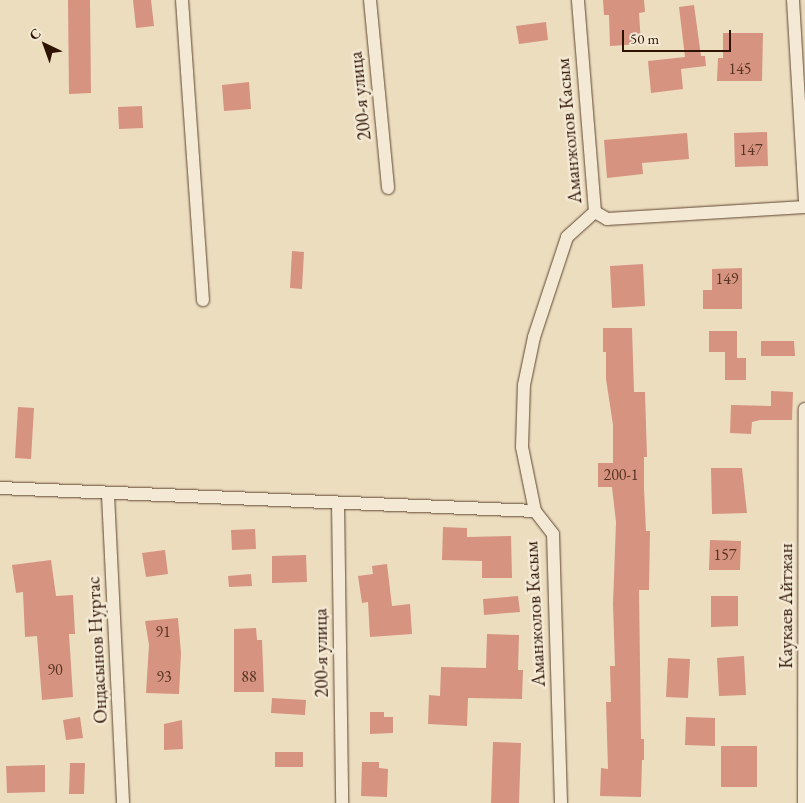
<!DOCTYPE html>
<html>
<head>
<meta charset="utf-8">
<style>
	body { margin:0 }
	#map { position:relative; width:805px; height:803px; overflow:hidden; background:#edddbf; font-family:"EB Garamond",serif }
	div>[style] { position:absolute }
	.building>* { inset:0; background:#d59380 }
	.roads { filter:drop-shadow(0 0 1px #5e4631) drop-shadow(0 0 1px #5e4631) }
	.minor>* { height:12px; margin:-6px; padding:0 6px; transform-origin:6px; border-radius:6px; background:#f3e9d5 }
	span { translate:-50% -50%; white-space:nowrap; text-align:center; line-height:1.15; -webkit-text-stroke:5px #f3e9d5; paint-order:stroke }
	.number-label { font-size:16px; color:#583322 }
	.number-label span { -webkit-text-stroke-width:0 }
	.street-label { font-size:19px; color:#2e1302 }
	.north { position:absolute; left:20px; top:20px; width:50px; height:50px; -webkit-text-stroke:4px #f3e9d5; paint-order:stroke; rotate:318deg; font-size:14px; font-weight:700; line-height:20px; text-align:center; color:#2e1302 }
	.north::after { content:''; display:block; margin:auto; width:18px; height:22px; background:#2e1302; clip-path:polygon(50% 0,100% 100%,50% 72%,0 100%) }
	.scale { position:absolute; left:622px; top:30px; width:109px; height:22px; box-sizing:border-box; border:2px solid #2e1302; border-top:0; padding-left:6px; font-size:15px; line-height:18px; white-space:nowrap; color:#2e1302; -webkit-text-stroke:4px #f3e9d5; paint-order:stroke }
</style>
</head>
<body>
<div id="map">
	<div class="building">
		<div style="clip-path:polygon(68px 0,90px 0,91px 93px,69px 94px)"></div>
		<div style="clip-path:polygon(133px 0,151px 0,154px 26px,136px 28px)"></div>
		<div style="clip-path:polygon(603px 0,644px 0,645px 12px,639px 13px,641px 44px,610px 46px,609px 15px,604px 15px)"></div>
		<div style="clip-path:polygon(694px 5px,701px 56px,705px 56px,706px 66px,681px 69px,683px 89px,651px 93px,648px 61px,685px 57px,679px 7px)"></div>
		<div style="clip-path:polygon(546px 22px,548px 40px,519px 44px,516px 26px)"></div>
		<div style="clip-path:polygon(723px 33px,763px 33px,762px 81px,717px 81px,718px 58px,723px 58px)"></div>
		<div style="clip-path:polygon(249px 82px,251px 109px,224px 111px,222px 85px)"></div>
		<div style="clip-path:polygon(142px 106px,143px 128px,119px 129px,118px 107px)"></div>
		<div style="clip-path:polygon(767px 132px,768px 166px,735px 167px,734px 133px)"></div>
		<div style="clip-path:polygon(687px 133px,689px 159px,642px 163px,643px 174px,607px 178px,604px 140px)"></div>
		<div style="clip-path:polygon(292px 251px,304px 252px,302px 289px,290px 288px)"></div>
		<div style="clip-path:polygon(643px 264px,645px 306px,612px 308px,610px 266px)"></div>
		<div style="clip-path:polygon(742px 268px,742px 309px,703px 309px,703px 290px,712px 290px,712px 269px)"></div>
		<div style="clip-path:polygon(603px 328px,632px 328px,634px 392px,645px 392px,647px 457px,644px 457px,644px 488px,646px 531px,650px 531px,649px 590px,639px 590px,641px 739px,644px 739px,644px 760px,642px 760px,641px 797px,600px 796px,601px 768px,608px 769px,606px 702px,611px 702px,610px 666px,615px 666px,613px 604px,616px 522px,612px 487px,598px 487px,598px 463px,613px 463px,613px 425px,606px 379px,606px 352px,603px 352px)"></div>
		<div style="clip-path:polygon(709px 331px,737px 331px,737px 358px,746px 358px,746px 380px,725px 380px,725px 352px,709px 352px)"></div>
		<div style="clip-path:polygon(761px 341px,794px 341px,795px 356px,761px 356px)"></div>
		<div style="clip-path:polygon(771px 391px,793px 392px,792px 420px,760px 420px,752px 422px,751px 434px,730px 433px,731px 405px,771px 406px)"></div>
		<div style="clip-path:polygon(18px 407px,34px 408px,31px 459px,15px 458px)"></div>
		<div style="clip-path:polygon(711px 468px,742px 468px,747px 513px,712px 514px)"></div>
		<div style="clip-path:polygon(443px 527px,467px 528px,467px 537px,511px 536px,512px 578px,482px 578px,482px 561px,442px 560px)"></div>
		<div style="clip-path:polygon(255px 529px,256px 549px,232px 550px,231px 530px)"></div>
		<div style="clip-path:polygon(710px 540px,741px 541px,740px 570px,709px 570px)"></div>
		<div style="clip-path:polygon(165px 550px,168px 574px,146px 577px,142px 553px)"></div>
		<div style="clip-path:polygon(306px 555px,307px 582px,272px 583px,272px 556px)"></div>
		<div style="clip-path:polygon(51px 560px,56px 596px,73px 595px,75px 634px,69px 634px,73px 697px,42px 700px,37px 636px,25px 637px,23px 592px,16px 593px,12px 565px)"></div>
		<div style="clip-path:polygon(387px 564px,392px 606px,410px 604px,412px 634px,370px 637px,368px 602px,362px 603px,358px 576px,373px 574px,372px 566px)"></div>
		<div style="clip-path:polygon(251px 574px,252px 586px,229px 587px,228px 576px)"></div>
		<div style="clip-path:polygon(518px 596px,520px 612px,484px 615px,483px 599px)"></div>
		<div style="clip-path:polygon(711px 596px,738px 596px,738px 626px,711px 627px)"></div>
		<div style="clip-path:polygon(178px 618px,181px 653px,179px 694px,146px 693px,149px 645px,145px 621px)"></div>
		<div style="clip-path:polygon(256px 628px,257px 640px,262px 640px,264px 692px,234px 692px,234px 629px)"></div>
		<div style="clip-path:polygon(487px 634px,519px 635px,518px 670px,523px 670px,522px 699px,468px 698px,467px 726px,428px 724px,429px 695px,440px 696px,441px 667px,486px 668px)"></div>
		<div style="clip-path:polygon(744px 656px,746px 695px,719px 696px,717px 658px)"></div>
		<div style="clip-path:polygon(668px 658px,690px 659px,688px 698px,666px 697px)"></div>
		<div style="clip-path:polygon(272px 698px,306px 700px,305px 715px,271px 713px)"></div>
		<div style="clip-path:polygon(370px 712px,384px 712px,384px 717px,393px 717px,393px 733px,370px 734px)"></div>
		<div style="clip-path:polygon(80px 717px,83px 738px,66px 740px,63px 720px)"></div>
		<div style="clip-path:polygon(686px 717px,715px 718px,715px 746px,685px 745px)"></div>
		<div style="clip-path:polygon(182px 720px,183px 749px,164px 750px,164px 724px)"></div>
		<div style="clip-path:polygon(493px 742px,521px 743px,519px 803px,491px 803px)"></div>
		<div style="clip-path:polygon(721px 746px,757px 746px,757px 787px,721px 787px)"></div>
		<div style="clip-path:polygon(275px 752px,303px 752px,303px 767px,275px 767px)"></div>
		<div style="clip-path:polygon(362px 762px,379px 762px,379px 768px,388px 769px,387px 797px,361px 796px)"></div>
		<div style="clip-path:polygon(70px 763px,85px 763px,84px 794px,69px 794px)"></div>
		<div style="clip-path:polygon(45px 765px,45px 792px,7px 793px,6px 766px)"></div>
	</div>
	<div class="roads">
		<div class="minor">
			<div style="left:182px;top:0;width:301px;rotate:86deg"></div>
			<div style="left:370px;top:0;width:189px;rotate:84.5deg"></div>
			<div style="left:793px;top:0;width:200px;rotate:86.6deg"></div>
			<div style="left:595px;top:212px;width:14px;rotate:30deg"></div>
			<div style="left:607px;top:219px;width:198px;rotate:-3.5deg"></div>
			<div style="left:0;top:488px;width:535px;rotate:2.46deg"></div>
			<div style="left:108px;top:495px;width:308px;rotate:87.2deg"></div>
			<div style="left:338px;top:503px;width:300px;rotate:89.2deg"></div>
			<div style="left:561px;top:803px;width:269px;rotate:-91.7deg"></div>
			<div style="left:553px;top:534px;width:29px;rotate:-128deg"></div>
			<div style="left:535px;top:511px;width:65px;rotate:-101.5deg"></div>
			<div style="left:522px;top:447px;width:62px;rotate:-88.2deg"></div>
			<div style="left:524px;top:385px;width:49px;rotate:-78.2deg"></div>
			<div style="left:534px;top:337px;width:105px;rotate:-71.7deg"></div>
			<div style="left:567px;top:237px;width:38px;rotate:-42deg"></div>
			<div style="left:595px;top:212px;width:213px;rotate:-94.6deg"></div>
			<div style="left:804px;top:803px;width:394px;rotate:-89.9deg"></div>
		</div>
	</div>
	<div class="number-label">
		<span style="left:740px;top:69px">145</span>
		<span style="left:751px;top:150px">147</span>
		<span style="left:727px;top:279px">149</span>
		<span style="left:621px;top:475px">200-1</span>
		<span style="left:725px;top:555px">157</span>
		<span style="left:163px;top:632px">91</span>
		<span style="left:55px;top:670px">90</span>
		<span style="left:164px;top:677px">93</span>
		<span style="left:249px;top:677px">88</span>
	</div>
	<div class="street-label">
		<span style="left:360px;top:96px;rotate:-96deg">200-я улица</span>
		<span style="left:569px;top:131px;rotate:-95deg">Аманжолов Касым</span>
		<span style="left:786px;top:606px;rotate:-90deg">Каукаев Айтжан</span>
		<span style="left:535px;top:614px;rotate:-93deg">Аманжолов Касым</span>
		<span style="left:97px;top:650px;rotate:-93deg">Ондасынов Нуртас</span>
		<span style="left:321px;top:653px;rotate:-91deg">200-я улица</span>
	</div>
	<div class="north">С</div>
	<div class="scale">50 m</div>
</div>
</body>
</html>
